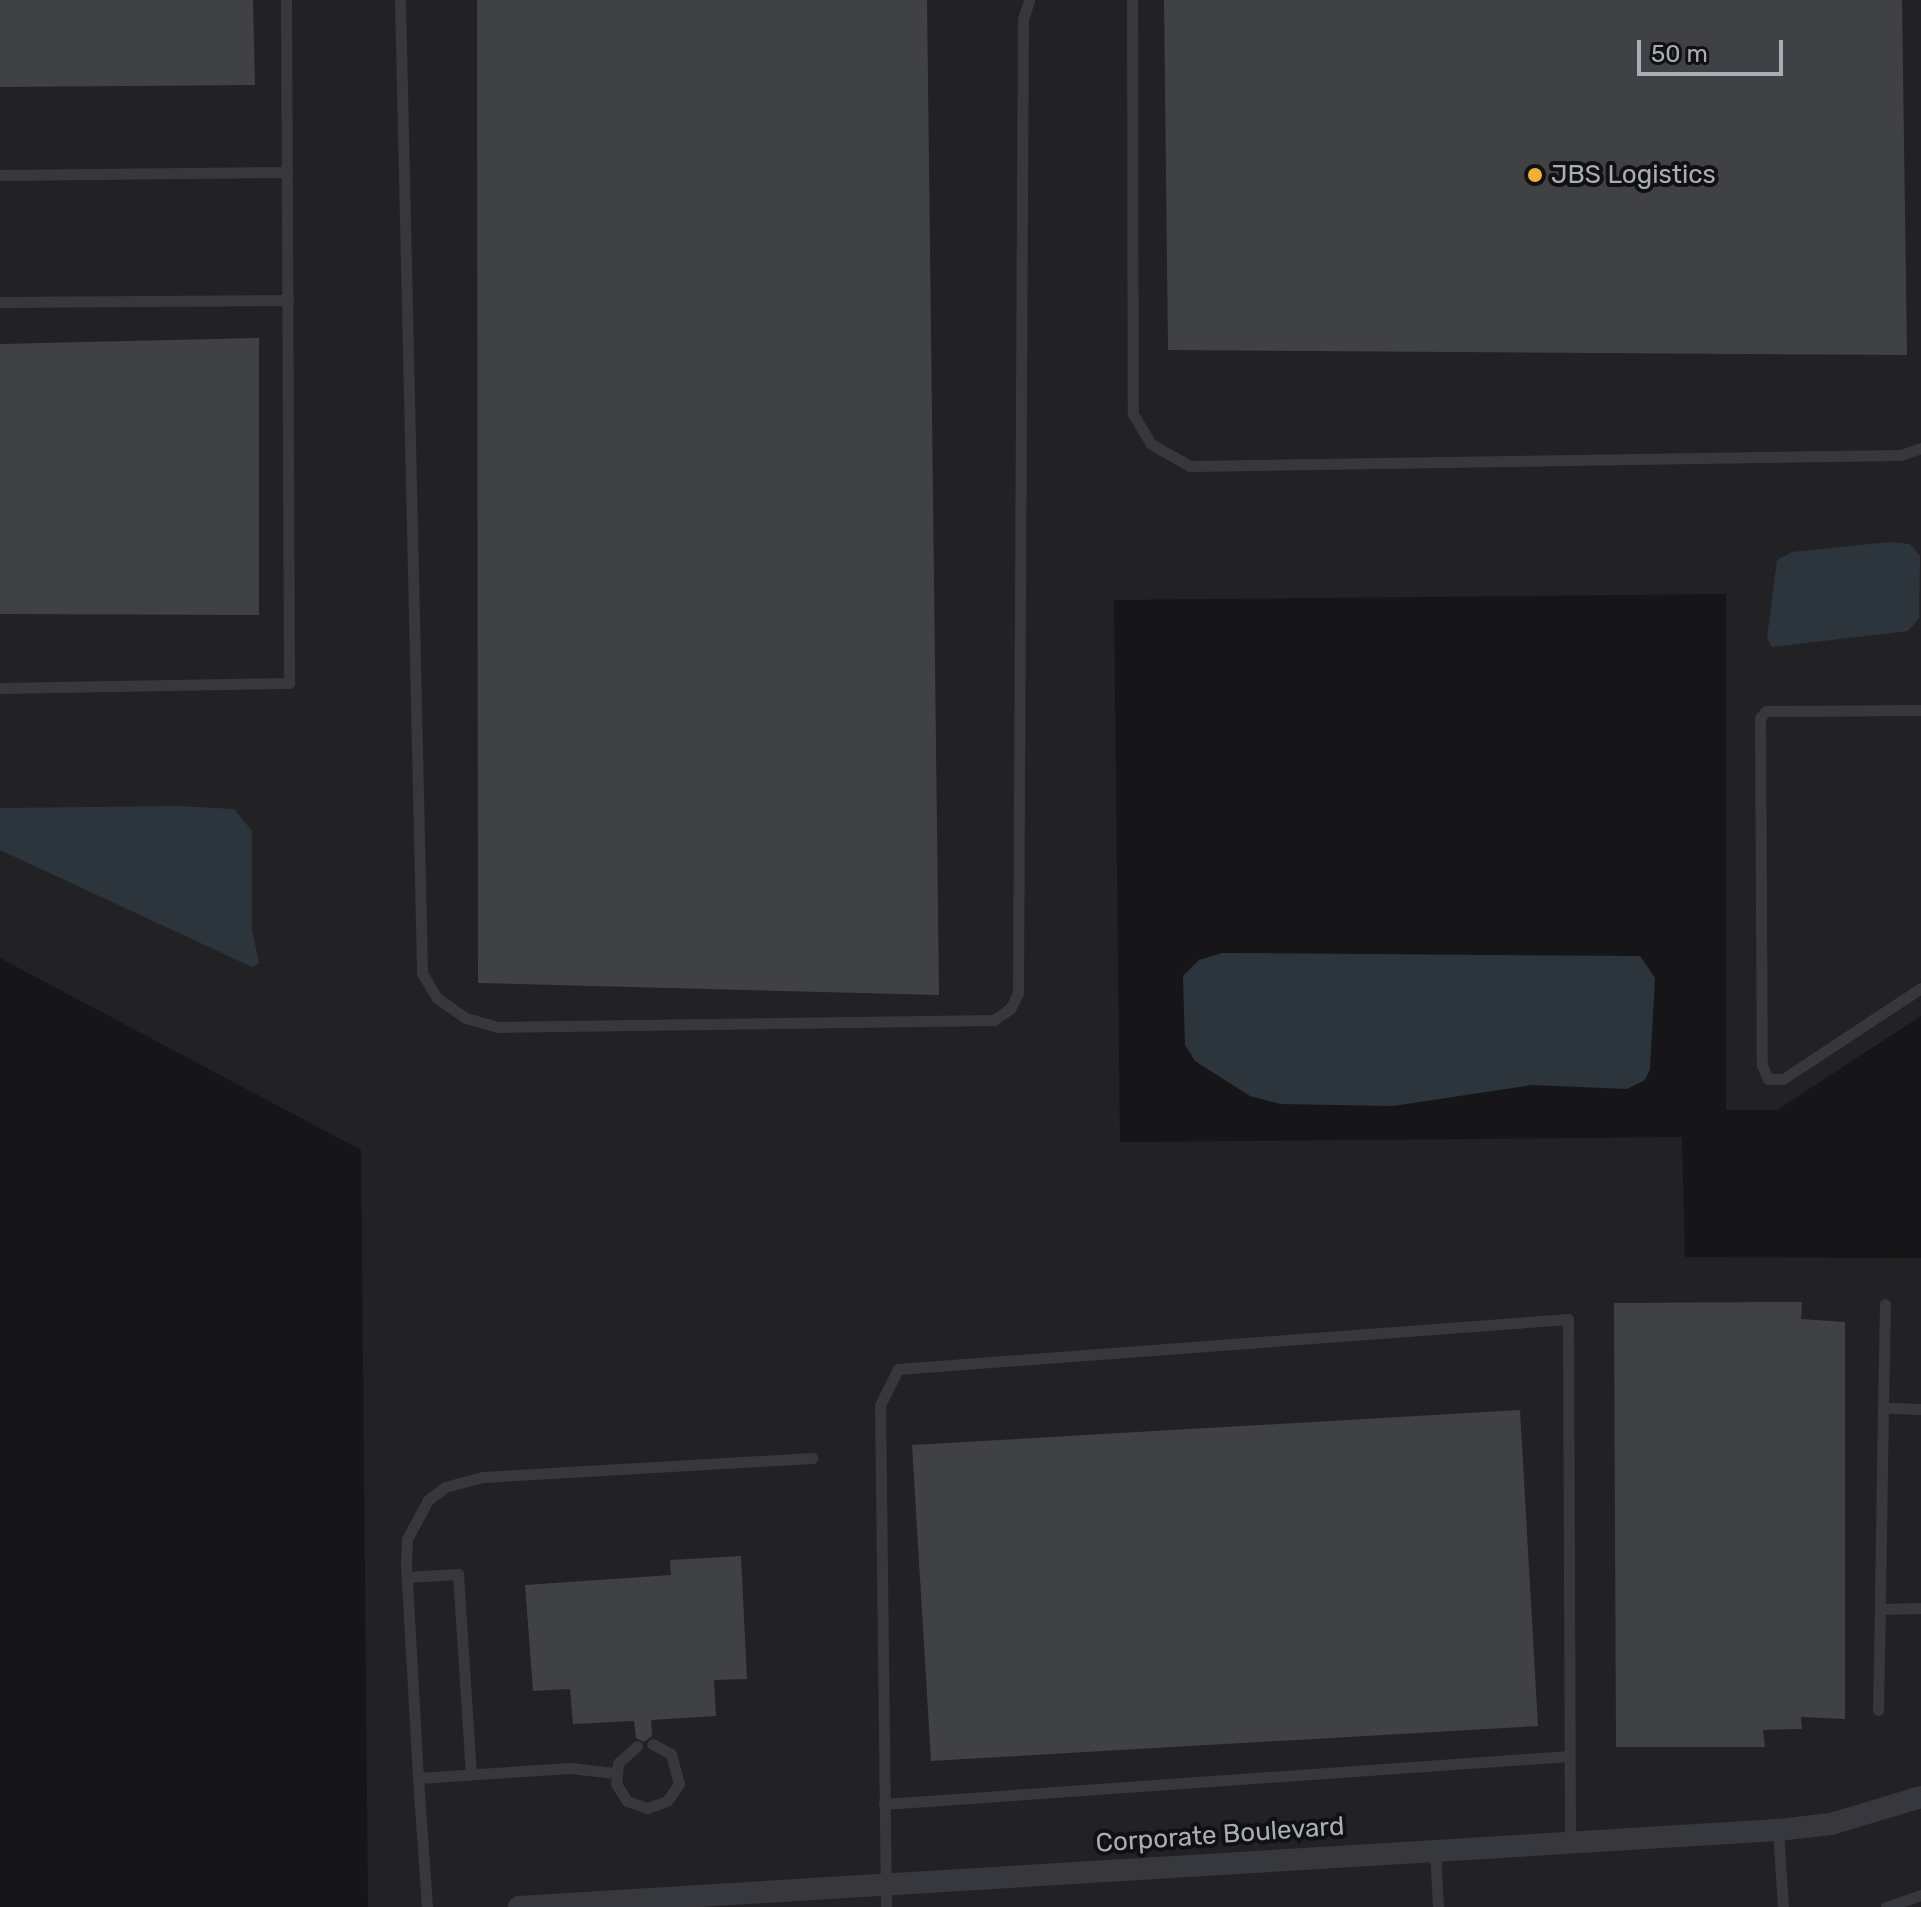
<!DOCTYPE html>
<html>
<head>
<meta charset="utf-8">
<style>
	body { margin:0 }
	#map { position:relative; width:1921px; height:1907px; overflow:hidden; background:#161618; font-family:Rubik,sans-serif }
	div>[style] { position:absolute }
	.built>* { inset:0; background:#222225 }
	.water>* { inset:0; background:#2c353c }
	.building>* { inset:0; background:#404145 }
	.service>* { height:11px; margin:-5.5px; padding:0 5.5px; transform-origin:5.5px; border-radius:5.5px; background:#37383d }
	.minor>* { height:22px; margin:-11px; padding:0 11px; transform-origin:11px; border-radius:11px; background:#37383d }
	.dots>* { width:22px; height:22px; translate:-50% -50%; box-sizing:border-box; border:4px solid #111113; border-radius:50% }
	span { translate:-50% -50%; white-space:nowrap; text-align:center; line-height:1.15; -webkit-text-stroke:8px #111113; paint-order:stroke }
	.poi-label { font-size:26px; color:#a8adb8 }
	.left { translate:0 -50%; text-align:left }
	.street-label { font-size:26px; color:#a8adb8 }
	.scale { position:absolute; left:1637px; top:40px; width:146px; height:36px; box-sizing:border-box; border:4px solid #a8adb8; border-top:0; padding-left:10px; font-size:24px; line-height:28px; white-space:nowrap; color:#a8adb8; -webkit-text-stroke:6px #111113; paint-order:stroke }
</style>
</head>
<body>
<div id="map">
	<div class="built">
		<div style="clip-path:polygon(0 0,1921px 0,1921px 1016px,1777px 1110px,1726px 1110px,1726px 594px,1114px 600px,1120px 1142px,1682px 1137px,1685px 1257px,1921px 1258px,1921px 1907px,368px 1907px,361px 1150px,0 958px)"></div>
	</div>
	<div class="water">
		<div style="clip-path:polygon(1890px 542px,1910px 544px,1920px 556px,1919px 618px,1908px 631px,1772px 647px,1767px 638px,1777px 560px,1792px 552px)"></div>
		<div style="clip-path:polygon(179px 806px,234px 809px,252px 831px,252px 930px,259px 963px,252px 967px,0 850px,0 808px)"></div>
		<div style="clip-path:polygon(1222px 953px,1640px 956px,1655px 978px,1650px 1069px,1645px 1080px,1627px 1089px,1532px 1085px,1393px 1106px,1281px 1104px,1250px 1096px,1195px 1061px,1185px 1045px,1183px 976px,1199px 960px)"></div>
	</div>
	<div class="building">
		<div style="clip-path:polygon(0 0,253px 0,255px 85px,0 87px)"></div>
		<div style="clip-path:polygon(477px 0,927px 0,939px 995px,478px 983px)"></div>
		<div style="clip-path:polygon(1164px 0,1902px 0,1907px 355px,1168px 350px)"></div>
		<div style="clip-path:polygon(259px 338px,259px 615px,0 614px,0 344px)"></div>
		<div style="clip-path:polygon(1802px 1302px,1801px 1319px,1845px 1322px,1845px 1719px,1801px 1717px,1802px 1729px,1763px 1730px,1765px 1747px,1616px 1747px,1614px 1303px)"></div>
		<div style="clip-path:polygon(1520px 1410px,1538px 1726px,931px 1761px,912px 1445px)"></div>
		<div style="clip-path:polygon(741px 1556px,747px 1679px,714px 1680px,716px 1716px,651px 1720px,652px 1736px,644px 1742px,636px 1738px,634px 1721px,573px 1724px,570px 1689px,533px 1691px,525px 1585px,671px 1575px,670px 1560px)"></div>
	</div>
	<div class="service">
		<div style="left:400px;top:0;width:973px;rotate:88.7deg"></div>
		<div style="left:422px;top:973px;width:29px;rotate:59deg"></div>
		<div style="left:437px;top:998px;width:35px;rotate:35deg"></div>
		<div style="left:466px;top:1018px;width:32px;rotate:16deg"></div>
		<div style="left:497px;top:1027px;width:497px;rotate:-0.8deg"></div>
		<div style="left:994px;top:1020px;width:19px;rotate:-35deg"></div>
		<div style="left:1010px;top:1009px;width:18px;rotate:-63deg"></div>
		<div style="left:1018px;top:993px;width:974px;rotate:-89.71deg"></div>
		<div style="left:1023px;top:19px;width:20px;rotate:-72deg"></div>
		<div style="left:1132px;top:0;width:414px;rotate:89.9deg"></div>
		<div style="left:1133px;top:414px;width:35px;rotate:59deg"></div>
		<div style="left:1151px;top:444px;width:45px;rotate:29.4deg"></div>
		<div style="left:1190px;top:466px;width:711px;rotate:-0.89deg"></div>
		<div style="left:1901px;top:455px;width:21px;rotate:-19deg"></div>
		<div style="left:0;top:175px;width:287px;rotate:-0.6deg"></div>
		<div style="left:0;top:302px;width:288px;rotate:-0.4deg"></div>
		<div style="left:0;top:688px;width:289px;rotate:-1deg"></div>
		<div style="left:289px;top:683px;width:683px;rotate:-90.25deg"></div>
		<div style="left:1921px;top:710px;width:155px;rotate:179.6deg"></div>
		<div style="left:1766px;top:711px;width:9px;rotate:131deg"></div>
		<div style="left:1760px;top:718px;width:347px;rotate:89.7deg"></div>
		<div style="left:1762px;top:1065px;width:15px;rotate:67deg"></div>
		<div style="left:1768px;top:1079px;width:15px"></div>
		<div style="left:1783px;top:1079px;width:165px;rotate:-33.4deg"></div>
		<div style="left:1883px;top:1408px;width:104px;rotate:-88.9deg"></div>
		<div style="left:1921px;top:1409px;width:38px;rotate:-178deg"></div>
		<div style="left:1883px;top:1408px;width:201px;rotate:90.9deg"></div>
		<div style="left:1880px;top:1609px;width:41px;rotate:-1.4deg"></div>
		<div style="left:407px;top:1577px;width:51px;rotate:-3.4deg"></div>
		<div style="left:458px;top:1574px;width:200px;rotate:86.3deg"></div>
		<div style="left:1878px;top:1710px;width:101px;rotate:-88.9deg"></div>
		<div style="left:637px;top:1746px;width:25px;rotate:138deg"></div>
		<div style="left:618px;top:1763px;width:21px;rotate:95deg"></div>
		<div style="left:616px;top:1784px;width:20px;rotate:57deg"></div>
		<div style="left:627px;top:1801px;width:21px;rotate:19deg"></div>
		<div style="left:647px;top:1808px;width:21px;rotate:-19deg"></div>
		<div style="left:667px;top:1801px;width:21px;rotate:-55deg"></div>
		<div style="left:679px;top:1784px;width:31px;rotate:-105deg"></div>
		<div style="left:671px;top:1754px;width:21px;rotate:-152deg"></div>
		<div style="left:418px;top:1778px;width:214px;rotate:-93.2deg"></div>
		<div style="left:406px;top:1564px;width:25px;rotate:-88deg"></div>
		<div style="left:407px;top:1539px;width:44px;rotate:-61.7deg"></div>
		<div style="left:428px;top:1500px;width:21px;rotate:-37deg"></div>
		<div style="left:445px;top:1487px;width:39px;rotate:-15deg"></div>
		<div style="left:483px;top:1477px;width:330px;rotate:-3.3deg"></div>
		<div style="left:884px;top:1804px;width:687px;rotate:-4.01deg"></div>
		<div style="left:1778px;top:1830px;width:77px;rotate:86.3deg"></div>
		<div style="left:1435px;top:1850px;width:57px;rotate:87deg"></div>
		<div style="left:427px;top:1907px;width:129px;rotate:-94deg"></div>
		<div style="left:418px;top:1778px;width:152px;rotate:-3.8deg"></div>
		<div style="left:570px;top:1768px;width:45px;rotate:6.3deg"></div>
		<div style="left:886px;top:1907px;width:502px;rotate:-90.68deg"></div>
		<div style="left:880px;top:1405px;width:40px;rotate:-63.4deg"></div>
		<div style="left:898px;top:1369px;width:672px;rotate:-4.27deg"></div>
		<div style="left:1568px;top:1319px;width:523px;rotate:89.78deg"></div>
		<div style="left:1886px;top:1907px;width:37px;rotate:-19deg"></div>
	</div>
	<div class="minor">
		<div style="left:519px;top:1907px;width:1261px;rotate:-3.5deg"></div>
		<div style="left:1778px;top:1830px;width:53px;rotate:-6.5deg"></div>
		<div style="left:1831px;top:1824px;width:94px;rotate:-16.7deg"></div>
	</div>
	<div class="dots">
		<div style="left:1535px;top:175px;background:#f2b134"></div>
	</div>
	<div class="poi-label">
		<span class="left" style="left:1551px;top:175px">JBS Logistics</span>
	</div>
	<div class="street-label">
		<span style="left:1220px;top:1835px;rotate:-4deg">Corporate Boulevard</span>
	</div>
	<div class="scale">50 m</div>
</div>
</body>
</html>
